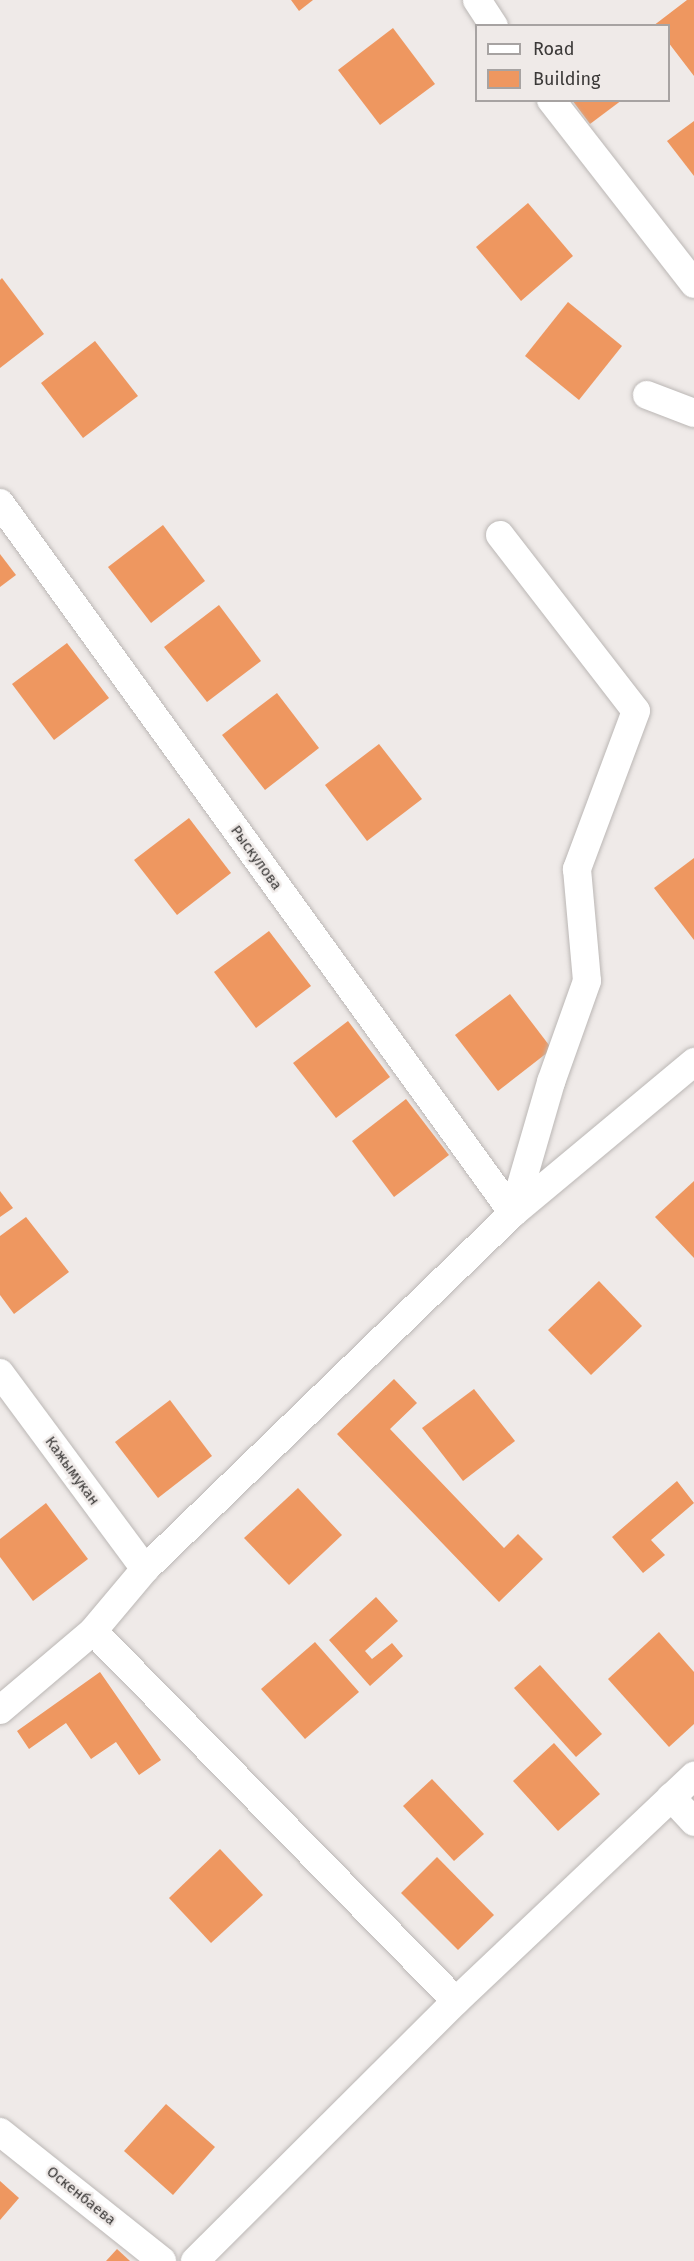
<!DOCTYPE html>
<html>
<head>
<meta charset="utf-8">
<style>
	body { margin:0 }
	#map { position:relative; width:694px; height:2261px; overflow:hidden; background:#efeae8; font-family:"Fira Sans",sans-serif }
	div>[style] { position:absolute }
	.building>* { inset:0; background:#ee9760 }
	.roads { filter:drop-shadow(0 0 2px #bbb7b5) drop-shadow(0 0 2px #bbb7b5) }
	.street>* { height:28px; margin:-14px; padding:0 14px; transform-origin:14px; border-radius:14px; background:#fff }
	span { translate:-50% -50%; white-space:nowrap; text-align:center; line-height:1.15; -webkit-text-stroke:5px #efeae8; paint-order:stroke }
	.street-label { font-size:15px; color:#3b3938 }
	.legend { position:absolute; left:475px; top:24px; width:195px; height:78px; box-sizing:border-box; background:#efeae8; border:2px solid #a7a3a2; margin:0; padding:8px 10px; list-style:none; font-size:18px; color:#3b3938 }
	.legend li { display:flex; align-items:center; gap:12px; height:30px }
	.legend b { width:30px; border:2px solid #a7a3a2 }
</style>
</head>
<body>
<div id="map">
	<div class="building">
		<div style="clip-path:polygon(291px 0,313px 0,299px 11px)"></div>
		<div style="clip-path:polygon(687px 0,694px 0,694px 76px,668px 42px,668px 26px,653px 26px)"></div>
		<div style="clip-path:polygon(393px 28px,435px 84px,380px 125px,338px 70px)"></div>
		<div style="clip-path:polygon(572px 100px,622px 100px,590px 124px)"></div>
		<div style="clip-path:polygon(694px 121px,694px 176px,667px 141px)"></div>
		<div style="clip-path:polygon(528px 203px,573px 256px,521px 301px,476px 247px)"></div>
		<div style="clip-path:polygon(2px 278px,44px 334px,0 368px,0 280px)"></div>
		<div style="clip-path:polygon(568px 302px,622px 346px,579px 400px,525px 356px)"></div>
		<div style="clip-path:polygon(95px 341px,138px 396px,83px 438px,41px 383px)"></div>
		<div style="clip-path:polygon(163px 525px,205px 581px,151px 623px,108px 567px)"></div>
		<div style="clip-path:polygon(0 554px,16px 575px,0 587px)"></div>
		<div style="clip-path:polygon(219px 605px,261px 661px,207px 702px,164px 647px)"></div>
		<div style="clip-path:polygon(67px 643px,109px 698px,54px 740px,12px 684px)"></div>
		<div style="clip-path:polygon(277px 693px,319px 748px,265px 790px,222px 735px)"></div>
		<div style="clip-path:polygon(379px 744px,422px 799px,367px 841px,325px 785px)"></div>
		<div style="clip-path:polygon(189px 818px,231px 873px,177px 915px,134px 860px)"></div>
		<div style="clip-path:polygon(694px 858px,694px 940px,654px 888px)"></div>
		<div style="clip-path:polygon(269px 931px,311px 986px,256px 1028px,214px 972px)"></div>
		<div style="clip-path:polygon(510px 994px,552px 1049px,498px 1091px,455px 1035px)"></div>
		<div style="clip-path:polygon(348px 1021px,390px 1077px,336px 1118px,293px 1063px)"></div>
		<div style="clip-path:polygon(406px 1099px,449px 1155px,394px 1197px,352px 1141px)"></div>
		<div style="clip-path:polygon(694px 1181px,694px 1258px,655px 1217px)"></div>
		<div style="clip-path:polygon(0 1191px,13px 1208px,0 1217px)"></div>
		<div style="clip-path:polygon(26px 1217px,69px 1272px,14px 1314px,0 1295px,0 1236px)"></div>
		<div style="clip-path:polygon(599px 1281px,642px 1326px,591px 1375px,548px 1330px)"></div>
		<div style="clip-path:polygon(394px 1379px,417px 1403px,390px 1429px,504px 1548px,518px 1534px,543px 1559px,499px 1602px,337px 1434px)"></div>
		<div style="clip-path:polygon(474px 1389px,515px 1441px,463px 1481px,422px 1428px)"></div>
		<div style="clip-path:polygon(170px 1400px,212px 1456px,158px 1498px,115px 1442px)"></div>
		<div style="clip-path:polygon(677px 1481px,694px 1503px,651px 1540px,665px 1555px,643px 1573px,612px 1537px)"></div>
		<div style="clip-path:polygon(298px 1488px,342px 1535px,289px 1585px,244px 1538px)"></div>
		<div style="clip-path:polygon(46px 1503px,88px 1559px,33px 1601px,0 1557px,0 1539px)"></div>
		<div style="clip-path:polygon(376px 1597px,398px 1621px,365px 1651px,372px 1659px,392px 1643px,403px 1656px,370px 1686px,329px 1640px)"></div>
		<div style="clip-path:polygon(659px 1632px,694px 1672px,694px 1724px,669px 1747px,608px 1679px)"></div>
		<div style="clip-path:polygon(315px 1642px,359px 1692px,305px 1739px,261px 1689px)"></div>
		<div style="clip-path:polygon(540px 1665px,602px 1734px,576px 1757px,514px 1688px)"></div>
		<div style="clip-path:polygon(100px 1672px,161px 1760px,139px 1775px,116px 1742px,91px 1759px,66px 1723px,29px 1749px,17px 1731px)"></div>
		<div style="clip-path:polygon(554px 1743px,600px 1794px,558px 1831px,513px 1781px)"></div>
		<div style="clip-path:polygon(432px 1779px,484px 1834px,454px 1861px,403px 1806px)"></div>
		<div style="clip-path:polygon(220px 1849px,263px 1895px,211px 1943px,169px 1898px)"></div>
		<div style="clip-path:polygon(437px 1857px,494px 1915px,458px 1950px,401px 1893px)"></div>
		<div style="clip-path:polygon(166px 2104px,215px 2147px,173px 2195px,124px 2151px)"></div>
		<div style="clip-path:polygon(0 2181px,19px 2198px,0 2220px)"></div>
		<div style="clip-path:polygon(117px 2249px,130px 2261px,106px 2261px)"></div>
	</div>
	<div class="roads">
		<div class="street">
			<div style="left:477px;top:0;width:31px;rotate:57deg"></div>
			<div style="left:551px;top:100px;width:233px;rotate:52.1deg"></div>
			<div style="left:647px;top:395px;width:50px;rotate:21deg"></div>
			<div style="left:0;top:503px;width:876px;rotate:54.15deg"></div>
			<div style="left:500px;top:535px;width:222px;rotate:52.3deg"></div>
			<div style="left:636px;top:711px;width:169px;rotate:110.5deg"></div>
			<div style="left:577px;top:869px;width:112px;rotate:84.9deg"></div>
			<div style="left:587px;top:981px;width:107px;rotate:109.6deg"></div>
			<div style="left:551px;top:1082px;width:136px;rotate:106.2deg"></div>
			<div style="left:0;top:1373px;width:244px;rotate:53.5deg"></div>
			<div style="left:93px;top:1631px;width:518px;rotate:45.55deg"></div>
			<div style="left:0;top:1710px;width:122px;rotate:-40.3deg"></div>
			<div style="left:93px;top:1631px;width:81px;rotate:-50deg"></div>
			<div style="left:145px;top:1569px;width:512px;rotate:-44.05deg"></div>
			<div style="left:513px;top:1213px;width:236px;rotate:-39.8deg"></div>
			<div style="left:671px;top:1797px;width:34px;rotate:47deg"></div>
			<div style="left:0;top:2132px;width:207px;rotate:38.5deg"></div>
			<div style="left:195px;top:2261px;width:368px;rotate:-44.9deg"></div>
			<div style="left:456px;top:2001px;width:328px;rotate:-43.4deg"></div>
		</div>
	</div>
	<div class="street-label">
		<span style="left:256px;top:858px;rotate:54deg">Рыскулова</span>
		<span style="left:72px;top:1471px;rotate:54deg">Кажымукан</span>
		<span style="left:81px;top:2196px;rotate:39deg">Оскенбаева</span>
	</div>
	<ul class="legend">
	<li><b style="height:8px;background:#fff"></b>Road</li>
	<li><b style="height:16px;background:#ee9760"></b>Building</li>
	</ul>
</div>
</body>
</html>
